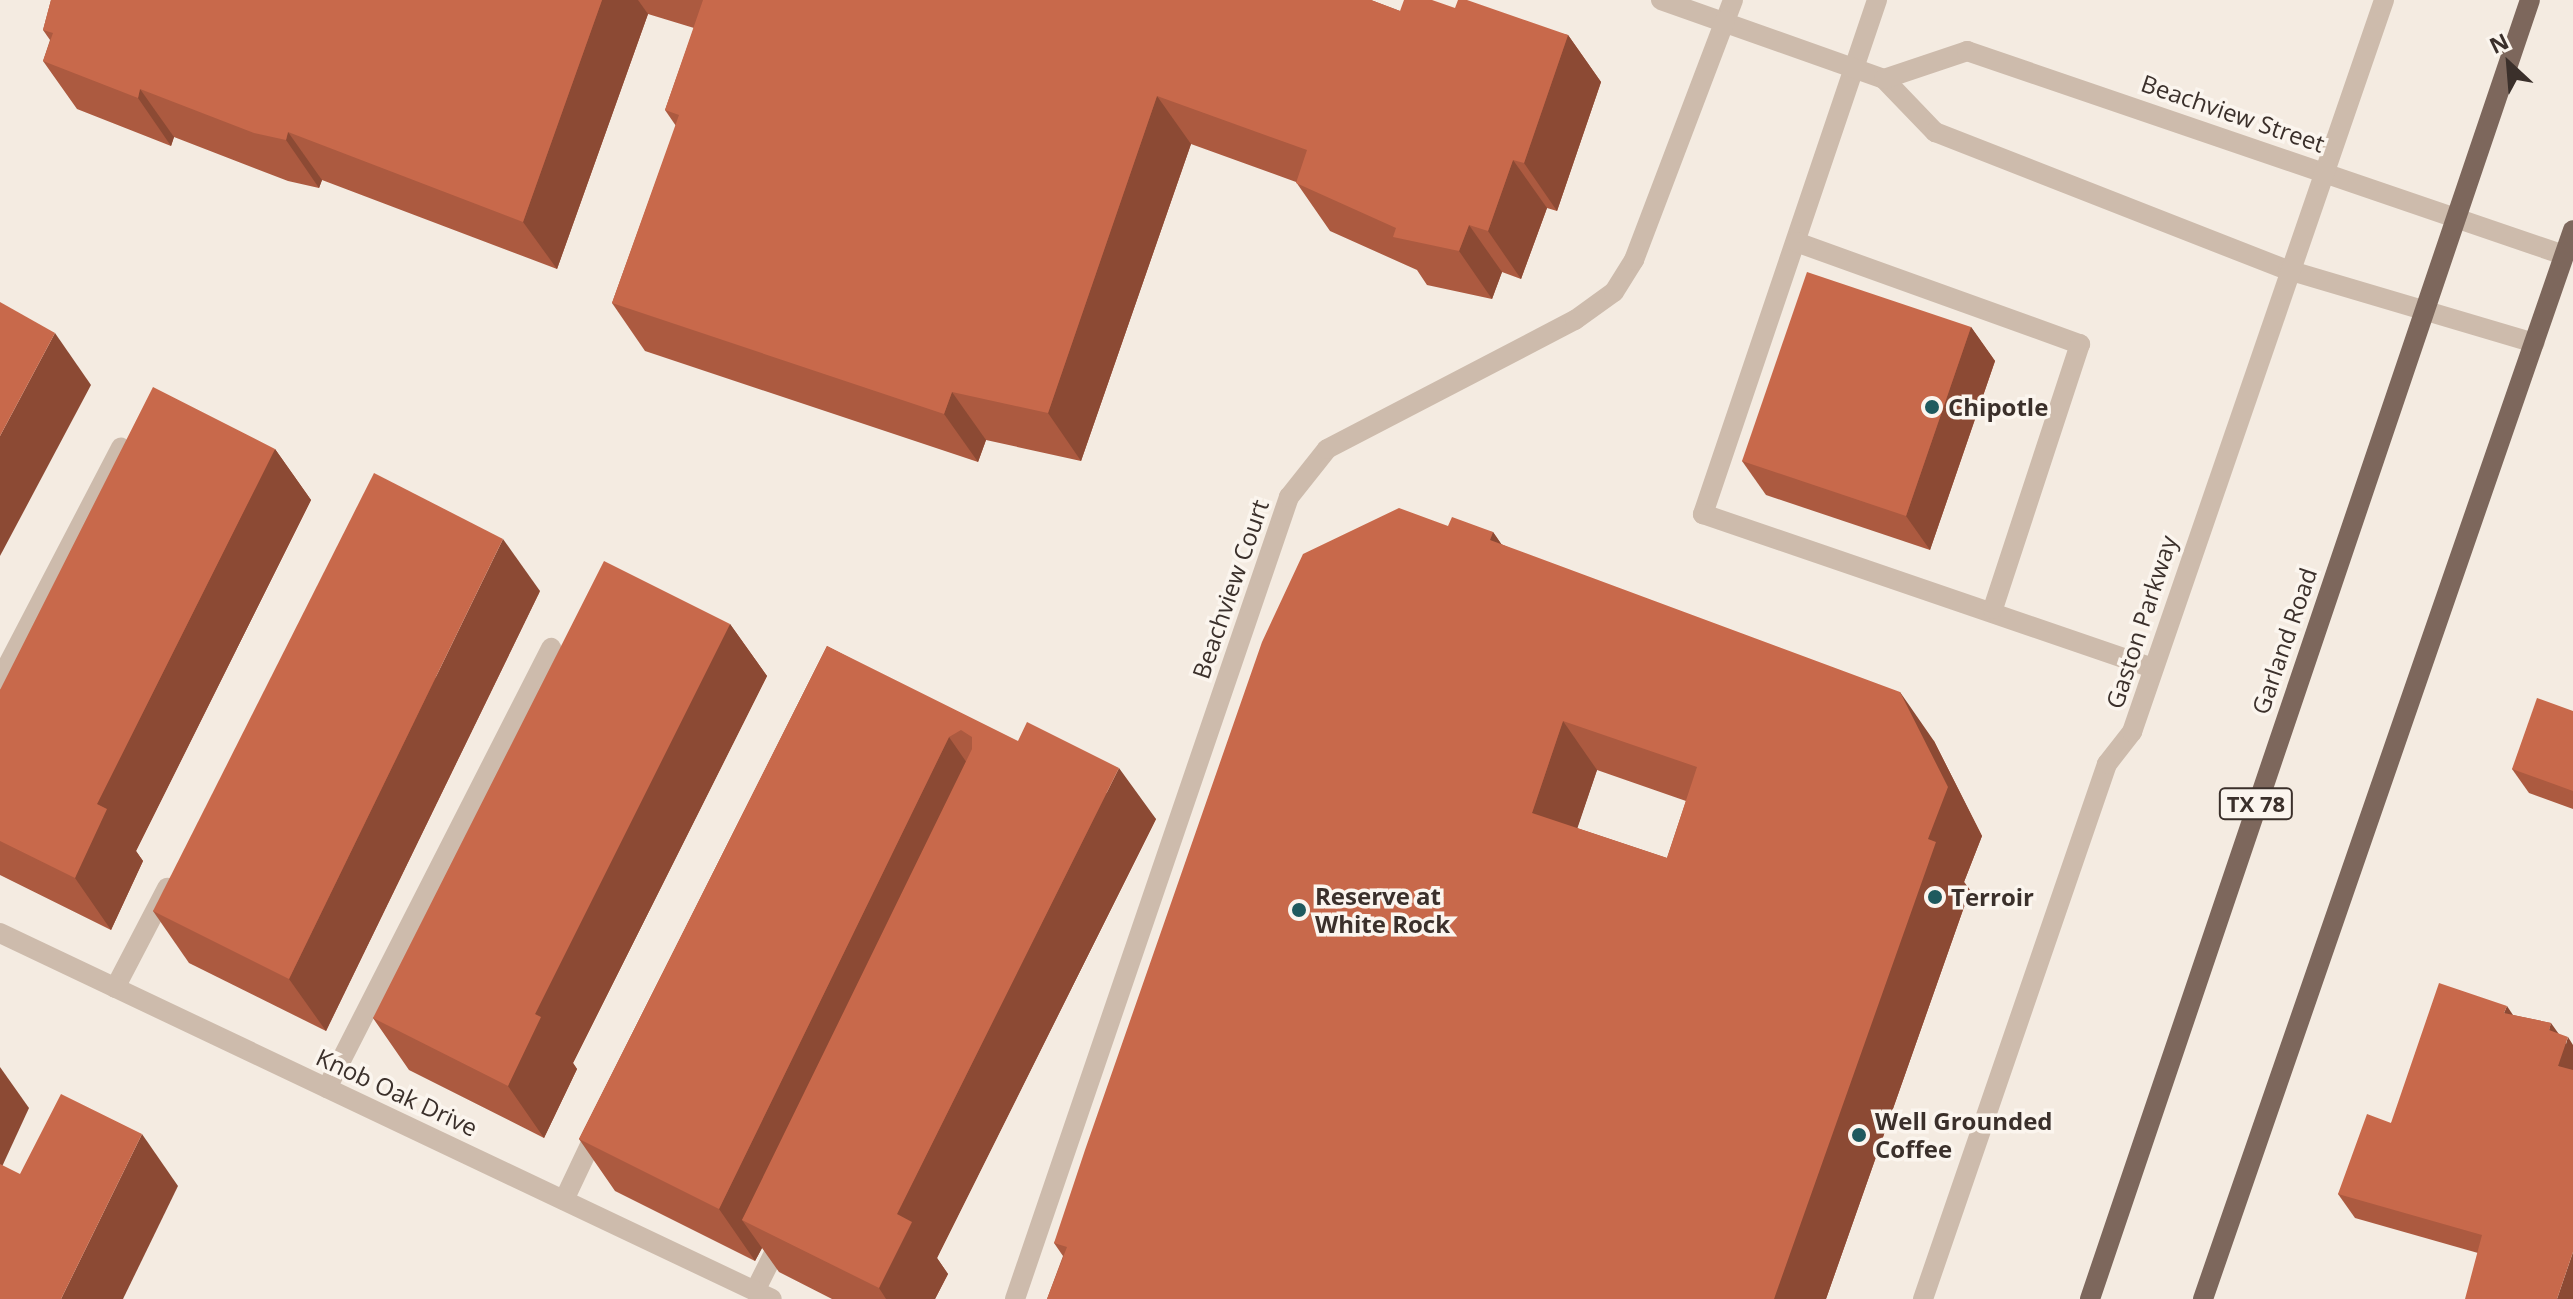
<!DOCTYPE html>
<html>
<head>
<meta charset="utf-8">
<style>
	body { margin:0 }
	#map { position:relative; width:2573px; height:1299px; overflow:hidden; background:#f4ebe1; font-family:"Open Sans",sans-serif }
	div>[style] { position:absolute }
	.service>* { height:20px; margin:-10px; padding:0 10px; transform-origin:10px; border-radius:10px; background:#cdbbac }
	.minor>* { height:20px; margin:-10px; padding:0 10px; transform-origin:10px; border-radius:10px; background:#cdbbac }
	.primary>* { height:20px; margin:-10px; padding:0 10px; transform-origin:10px; border-radius:10px; background:#7d675c }
	.wall>* { inset:0; background:#ac5a40 }
	.shaded-wall>* { inset:0; background:#8c4a34 }
	.building>* { inset:0; background:#c8694b }
	.dots>* { width:22px; height:22px; translate:-50% -50%; box-sizing:border-box; border:4px solid #fbf5ee; border-radius:50% }
	span { translate:-50% -50%; white-space:nowrap; text-align:center; line-height:1.15; -webkit-text-stroke:7px #fbf5ee; paint-order:stroke }
	.shield-label span { padding:2px 6px; background:#fbf5ee; border:2px solid; border-radius:6px; -webkit-text-stroke-width:0 }
	.shield-label { font-size:22px; color:#3b302b; font-weight:700 }
	.street-label { font-size:24px; color:#3b302b }
	.poi-label { font-size:24px; color:#3b302b; font-weight:700 }
	.left { translate:0 -50%; text-align:left }
	.north { position:absolute; left:2469px; top:24px; width:80px; height:80px; -webkit-text-stroke:6px #fbf5ee; paint-order:stroke; rotate:334deg; font-size:22px; font-weight:700; line-height:32px; text-align:center; color:#3b302b }
	.north::after { content:''; display:block; margin:auto; width:28px; height:36px; background:#3b302b; clip-path:polygon(50% 0,100% 100%,50% 72%,0 100%) }
</style>
</head>
<body>
<div id="map">
	<div class="service">
		<div style="left:1877px;top:0;width:543px;rotate:108.7deg"></div>
		<div style="left:1703px;top:514px;width:476px;rotate:18.9deg"></div>
		<div style="left:1725px;top:21px;width:22px;rotate:-69deg"></div>
		<div style="left:1796px;top:242px;width:302px;rotate:19.8deg"></div>
		<div style="left:2080px;top:344px;width:279px;rotate:108.2deg"></div>
		<div style="left:0;top:680px;width:262px;rotate:-62.5deg"></div>
		<div style="left:115px;top:988px;width:113px;rotate:-62.5deg"></div>
		<div style="left:327px;top:1088px;width:494px;rotate:-63deg"></div>
		<div style="left:564px;top:1200px;width:80px;rotate:-64.7deg"></div>
		<div style="left:755px;top:1291px;width:60px;rotate:-63.4deg"></div>
	</div>
	<div class="minor">
		<div style="left:1661px;top:0;width:237px;rotate:19.5deg"></div>
		<div style="left:1884px;top:79px;width:74px;rotate:46.1deg"></div>
		<div style="left:1935px;top:132px;width:379px;rotate:21.4deg"></div>
		<div style="left:2288px;top:270px;width:257px;rotate:16.5deg"></div>
		<div style="left:1884px;top:79px;width:88px;rotate:-18.6deg"></div>
		<div style="left:1967px;top:51px;width:631px;rotate:18.87deg"></div>
		<div style="left:0;top:933px;width:854px;rotate:25.37deg"></div>
		<div style="left:1015px;top:1299px;width:848px;rotate:-71.14deg"></div>
		<div style="left:1289px;top:497px;width:61px;rotate:-51.6deg"></div>
		<div style="left:1327px;top:449px;width:280px;rotate:-27.5deg"></div>
		<div style="left:1575px;top:320px;width:48px;rotate:-35.7deg"></div>
		<div style="left:1614px;top:292px;width:38px;rotate:-58deg"></div>
		<div style="left:1634px;top:260px;width:256px;rotate:-69.2deg"></div>
		<div style="left:1923px;top:1299px;width:566px;rotate:-71.02deg"></div>
		<div style="left:2107px;top:764px;width:41px;rotate:-52deg"></div>
		<div style="left:2132px;top:732px;width:774px;rotate:-71deg"></div>
	</div>
	<div class="primary">
		<div style="left:2090px;top:1299px;width:1371px;rotate:-71.29deg"></div>
		<div style="left:2203px;top:1299px;width:1131px;rotate:-70.91deg"></div>
	</div>
	<div class="wall">
		<div style="clip-path:polygon(51px 0,1371px 0,1400px 11px,1455px 8px,1568px 35px,1601px 82px,1557px 211px,1547px 208px,1521px 279px,1502px 272px,1492px 299px,1427px 285px,1417px 270px,1330px 231px,1296px 182px,1191px 144px,1081px 461px,986px 440px,978px 462px,645px 351px,612px 303px,676px 126px,665px 110px,694px 28px,648px 14px,557px 269px,322px 180px,319px 188px,288px 181px,174px 137px,171px 146px,77px 109px,43px 61px,50px 40px,43px 30px)"></div>
		<div style="clip-path:polygon(1971px 327px,1995px 361px,1930px 550px,1766px 495px,1742px 461px)"></div>
		<div style="clip-path:polygon(275px 449px,311px 500px,136px 851px,143px 861px,111px 930px,0 875px,0 690px)"></div>
		<div style="clip-path:polygon(evenodd,1448px 526px,1493px 532px,1501px 544px,1934px 741px,1982px 836px,1964px 882px,1970px 890px,1826px 1299px,1047px 1299px,1063px 1256px,1054px 1243px,1448px 526px,1597px 770px,1686px 801px,1667px 858px,1577px 828px,1597px 770px)"></div>
		<div style="clip-path:polygon(540px 591px,326px 1031px,189px 963px,153px 911px)"></div>
		<div style="clip-path:polygon(730px 624px,767px 676px,573px 1063px,577px 1069px,544px 1138px,409px 1070px,373px 1018px)"></div>
		<div style="clip-path:polygon(827px 646px,1156px 819px,937px 1258px,948px 1274px,935px 1299px,832px 1299px,779px 1272px,762px 1248px,755px 1261px,615px 1191px,579px 1139px)"></div>
		<div style="clip-path:polygon(2573px 711px,2573px 809px,2529px 793px,2512px 769px)"></div>
		<div style="clip-path:polygon(2513px 1015px,2551px 1023px,2478px 1253px,2355px 1218px,2338px 1194px,2391px 1123px)"></div>
	</div>
	<div class="shaded-wall">
		<div style="clip-path:polygon(602px 0,638px 0,648px 14px,557px 269px,523px 222px)"></div>
		<div style="clip-path:polygon(1568px 35px,1601px 82px,1557px 211px,1524px 163px)"></div>
		<div style="clip-path:polygon(140px 89px,174px 137px,171px 146px,138px 98px)"></div>
		<div style="clip-path:polygon(1157px 96px,1191px 144px,1081px 461px,1048px 413px)"></div>
		<div style="clip-path:polygon(288px 132px,322px 180px,319px 188px,286px 140px)"></div>
		<div style="clip-path:polygon(1513px 160px,1547px 208px,1521px 279px,1488px 231px)"></div>
		<div style="clip-path:polygon(1469px 225px,1502px 272px,1492px 299px,1459px 251px)"></div>
		<div style="clip-path:polygon(1971px 327px,1995px 361px,1930px 550px,1906px 516px)"></div>
		<div style="clip-path:polygon(55px 333px,91px 385px,0 556px,0 436px)"></div>
		<div style="clip-path:polygon(952px 392px,986px 440px,978px 462px,944px 414px)"></div>
		<div style="clip-path:polygon(275px 449px,311px 500px,136px 851px,143px 861px,111px 930px,75px 878px,97px 804px)"></div>
		<div style="clip-path:polygon(1493px 532px,1527px 581px,1490px 540px)"></div>
		<div style="clip-path:polygon(503px 539px,540px 591px,326px 1031px,289px 979px)"></div>
		<div style="clip-path:polygon(730px 624px,767px 676px,573px 1063px,577px 1069px,544px 1138px,508px 1086px,535px 1014px)"></div>
		<div style="clip-path:polygon(1900px 692px,1934px 741px,1982px 836px,1964px 882px,1970px 890px,1826px 1299px,1774px 1299px)"></div>
		<div style="clip-path:polygon(1563px 721px,1597px 770px,1566px 862px,1532px 813px)"></div>
		<div style="clip-path:polygon(949px 737px,985px 789px,742px 1220px,762px 1248px,755px 1261px,719px 1209px)"></div>
		<div style="clip-path:polygon(1119px 768px,1156px 819px,937px 1258px,948px 1274px,935px 1299px,886px 1299px,879px 1288px,897px 1214px)"></div>
		<div style="clip-path:polygon(2507px 1006px,2523px 1030px,2504px 1013px)"></div>
		<div style="clip-path:polygon(2551px 1023px,2566px 1044px,2568px 1037px,2573px 1045px,2573px 1087px,2558px 1066px,2549px 1030px)"></div>
		<div style="clip-path:polygon(0 1067px,29px 1108px,0 1171px)"></div>
		<div style="clip-path:polygon(142px 1134px,178px 1186px,123px 1299px,61px 1299px)"></div>
		<div style="clip-path:polygon(2573px 1252px,2573px 1299px,2557px 1299px)"></div>
	</div>
	<div class="building">
		<div style="clip-path:polygon(51px 0,602px 0,523px 222px,288px 132px,286px 140px,254px 133px,140px 89px,138px 98px,43px 61px,53px 33px,43px 30px)"></div>
		<div style="clip-path:polygon(703px 0,1371px 0,1400px 11px,1404px 0,1432px 0,1455px 8px,1458px 0,1467px 0,1568px 35px,1524px 163px,1513px 160px,1488px 231px,1469px 225px,1459px 251px,1393px 237px,1396px 228px,1296px 183px,1307px 150px,1157px 96px,1048px 413px,952px 392px,944px 414px,612px 303px,679px 115px,665px 110px)"></div>
		<div style="clip-path:polygon(1807px 272px,1971px 327px,1906px 516px,1742px 461px)"></div>
		<div style="clip-path:polygon(0 302px,55px 333px,0 436px)"></div>
		<div style="clip-path:polygon(153px 387px,275px 449px,97px 804px,107px 809px,75px 878px,0 841px,0 690px)"></div>
		<div style="clip-path:polygon(374px 473px,503px 539px,289px 979px,153px 911px)"></div>
		<div style="clip-path:polygon(evenodd,1399px 508px,1448px 526px,1452px 517px,1493px 532px,1490px 540px,1900px 692px,1948px 787px,1928px 839px,1936px 842px,1774px 1299px,1047px 1299px,1067px 1247px,1054px 1243px,1085px 1150px,1262px 642px,1303px 554px,1399px 508px,1563px 721px,1697px 767px,1667px 858px,1532px 813px,1563px 721px)"></div>
		<div style="clip-path:polygon(604px 561px,730px 624px,535px 1014px,541px 1017px,508px 1086px,373px 1018px)"></div>
		<div style="clip-path:polygon(827px 646px,1018px 741px,1027px 722px,1119px 768px,897px 1214px,912px 1222px,879px 1288px,742px 1220px,972px 749px,972px 737px,961px 730px,949px 737px,719px 1209px,579px 1139px)"></div>
		<div style="clip-path:polygon(2537px 698px,2573px 711px,2573px 791px,2512px 769px)"></div>
		<div style="clip-path:polygon(2439px 983px,2507px 1006px,2504px 1013px,2551px 1023px,2549px 1030px,2568px 1037px,2558px 1066px,2573px 1070px,2573px 1252px,2557px 1299px,2465px 1299px,2482px 1235px,2338px 1194px,2367px 1114px,2391px 1123px)"></div>
		<div style="clip-path:polygon(61px 1094px,142px 1134px,61px 1299px,0 1299px,0 1164px,20px 1174px)"></div>
	</div>
	<div class="dots">
		<div style="left:1932px;top:407px;background:#1f5a5e"></div>
		<div style="left:1935px;top:897px;background:#1f5a5e"></div>
		<div style="left:1299px;top:910px;background:#1f5a5e"></div>
		<div style="left:1859px;top:1135px;background:#1f5a5e"></div>
	</div>
	<div class="shield-label">
		<span style="left:2256px;top:804px">TX 78</span>
	</div>
	<div class="street-label">
		<span style="left:2233px;top:113px;rotate:19deg">Beachview Street</span>
		<span style="left:1230px;top:589px;rotate:-71deg">Beachview Court</span>
		<span style="left:2141px;top:622px;rotate:-72deg">Gaston Parkway</span>
		<span style="left:2284px;top:641px;rotate:-71deg">Garland Road</span>
		<span style="left:397px;top:1092px;rotate:25deg">Knob Oak Drive</span>
	</div>
	<div class="poi-label">
		<span class="left" style="left:1948px;top:407px">Chipotle</span>
		<span class="left" style="left:1315px;top:910px">Reserve at<br>White Rock</span>
		<span class="left" style="left:1951px;top:897px">Terroir</span>
		<span class="left" style="left:1875px;top:1135px">Well Grounded<br>Coffee</span>
	</div>
	<div class="north">N</div>
</div>
</body>
</html>
